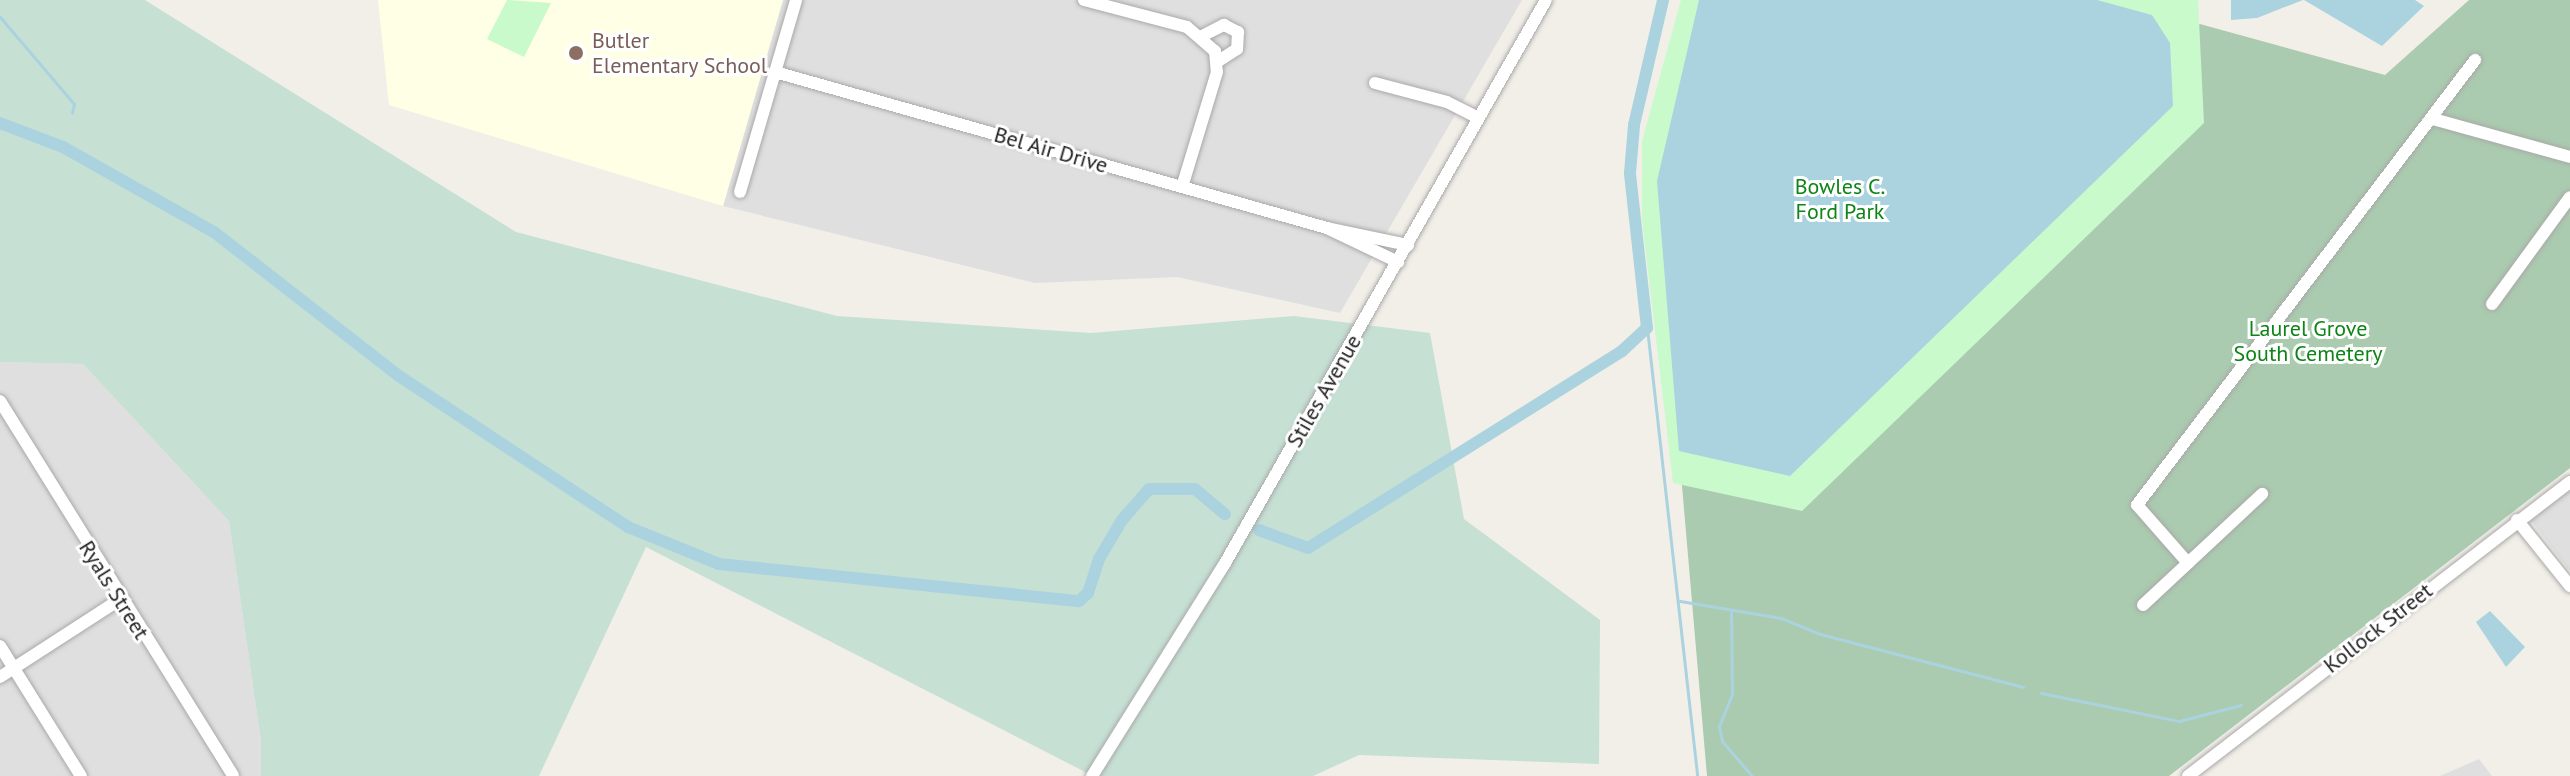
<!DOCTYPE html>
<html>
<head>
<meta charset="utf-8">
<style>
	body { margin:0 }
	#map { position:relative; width:2570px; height:776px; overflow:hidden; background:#f2efe9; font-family:"PT Sans",sans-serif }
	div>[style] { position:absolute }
	.residential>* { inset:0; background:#e0dfdf }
	.education>* { inset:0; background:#ffffe5 }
	.wetland>* { inset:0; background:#c6e0d4 }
	.cemetery>* { inset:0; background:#aacbaf }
	.park>* { inset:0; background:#c8facc }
	.water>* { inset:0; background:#aad3df }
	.stream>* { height:3px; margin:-1.5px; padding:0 1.5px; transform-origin:1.5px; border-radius:1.5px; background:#aad3df }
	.canal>* { height:12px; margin:-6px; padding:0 6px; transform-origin:6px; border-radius:6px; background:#aad3df }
	.roads { filter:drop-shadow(0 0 2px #a9a9a9) drop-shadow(0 0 2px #a9a9a9) }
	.minor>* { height:12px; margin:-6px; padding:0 6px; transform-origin:6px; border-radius:6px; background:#fff }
	.dots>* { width:22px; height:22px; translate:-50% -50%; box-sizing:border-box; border:4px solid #fff; border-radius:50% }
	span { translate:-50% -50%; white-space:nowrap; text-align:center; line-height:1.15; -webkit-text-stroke:6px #fff; paint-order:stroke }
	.education-label { font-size:22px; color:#785e54 }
	.left { translate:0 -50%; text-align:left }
	.street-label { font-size:22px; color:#222 }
	.park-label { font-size:22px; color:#0c8416 }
</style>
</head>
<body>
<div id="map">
	<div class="residential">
		<div style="clip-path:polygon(783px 0,1522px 0,1340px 313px,1177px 277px,1035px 283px,723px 206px)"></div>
		<div style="clip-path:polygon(0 362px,83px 364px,229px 521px,261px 741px,261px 776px,0 776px)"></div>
		<div style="clip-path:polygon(2570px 488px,2570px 571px,2530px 519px)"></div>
		<div style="clip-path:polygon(2479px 759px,2492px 776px,2440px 776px)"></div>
	</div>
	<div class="education">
		<div style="clip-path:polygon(378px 0,783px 0,723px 206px,389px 105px)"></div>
	</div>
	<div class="wetland">
		<div style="clip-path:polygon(0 0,145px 0,516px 232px,837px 316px,1091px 333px,1294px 316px,1430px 333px,1464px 519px,1600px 620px,1599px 764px,1359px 755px,1313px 776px,1093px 776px,646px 547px,539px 776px,261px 776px,261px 741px,229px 521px,83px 364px,0 362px)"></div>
	</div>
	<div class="cemetery">
		<div style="clip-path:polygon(2469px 0,2570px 0,2570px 468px,2169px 776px,1707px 776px,1679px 451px,2170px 43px,2200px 24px,2385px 75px)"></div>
	</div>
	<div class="park">
		<div style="clip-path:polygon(507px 0,551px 3px,524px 57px,487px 39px)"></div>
		<div style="clip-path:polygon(1681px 0,2198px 0,2204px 123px,1802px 511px,1673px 483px,1642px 220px,1642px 141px)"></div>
	</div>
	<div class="water">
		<div style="clip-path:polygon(1699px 0,2097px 0,2152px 15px,2170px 43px,2173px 106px,1790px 476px,1679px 451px,1657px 181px)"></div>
		<div style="clip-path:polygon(2231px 0,2303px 0,2257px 18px,2231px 20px)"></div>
		<div style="clip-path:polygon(2304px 0,2415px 0,2424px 6px,2382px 46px)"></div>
		<div style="clip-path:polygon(2490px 611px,2525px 647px,2506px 667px,2476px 622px)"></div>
	</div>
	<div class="stream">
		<div style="left:0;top:17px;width:114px;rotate:49.6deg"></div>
		<div style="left:74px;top:104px;width:9px;rotate:103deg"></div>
		<div style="left:1647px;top:328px;width:451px;rotate:83.6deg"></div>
		<div style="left:1680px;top:601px;width:102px;rotate:9.6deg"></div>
		<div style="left:1781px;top:618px;width:42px;rotate:22.3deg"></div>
		<div style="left:1820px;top:634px;width:210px;rotate:14.6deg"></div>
		<div style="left:1731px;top:610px;width:84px;rotate:89.3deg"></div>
		<div style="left:1732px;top:694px;width:35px;rotate:112deg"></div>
		<div style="left:1719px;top:726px;width:15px;rotate:79deg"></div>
		<div style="left:1722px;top:741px;width:46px;rotate:49.4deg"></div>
		<div style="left:2041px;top:693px;width:141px;rotate:11.5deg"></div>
		<div style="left:2179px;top:721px;width:64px;rotate:-14.5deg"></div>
	</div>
	<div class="canal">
		<div style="left:0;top:123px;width:67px;rotate:20.9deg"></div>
		<div style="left:63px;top:147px;width:173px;rotate:29.4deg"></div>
		<div style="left:214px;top:232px;width:234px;rotate:37.9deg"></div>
		<div style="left:399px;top:376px;width:274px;rotate:33.4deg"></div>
		<div style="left:628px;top:527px;width:98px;rotate:22.1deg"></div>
		<div style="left:719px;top:564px;width:362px;rotate:5.9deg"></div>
		<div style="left:1079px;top:601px;width:12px;rotate:-42deg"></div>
		<div style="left:1088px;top:593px;width:36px;rotate:-72deg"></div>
		<div style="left:1099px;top:559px;width:45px;rotate:-59.5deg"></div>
		<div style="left:1122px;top:520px;width:41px;rotate:-48.9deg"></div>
		<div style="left:1149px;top:489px;width:46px"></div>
		<div style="left:1195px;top:489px;width:39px;rotate:40deg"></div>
		<div style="left:1259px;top:530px;width:52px;rotate:20.2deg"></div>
		<div style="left:1308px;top:548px;width:371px;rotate:-32.1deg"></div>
		<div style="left:1622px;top:351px;width:34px;rotate:-43deg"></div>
		<div style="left:1647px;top:328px;width:156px;rotate:-96.3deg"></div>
		<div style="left:1630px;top:173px;width:48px;rotate:-85.2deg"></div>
		<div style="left:1634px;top:125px;width:128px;rotate:-76.9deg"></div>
	</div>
	<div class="roads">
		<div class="minor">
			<div style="left:1084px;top:0;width:106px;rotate:14.7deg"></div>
			<div style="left:1187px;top:27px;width:37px;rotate:41deg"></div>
			<div style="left:1215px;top:51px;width:21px;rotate:85deg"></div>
			<div style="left:1217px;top:72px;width:120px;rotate:106.9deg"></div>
			<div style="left:1202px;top:36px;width:25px;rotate:-27deg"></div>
			<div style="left:1224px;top:25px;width:16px;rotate:27deg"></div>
			<div style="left:1238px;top:32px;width:17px;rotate:93deg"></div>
			<div style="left:1237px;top:49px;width:24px;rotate:147deg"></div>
			<div style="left:775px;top:72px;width:574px;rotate:15.78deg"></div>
			<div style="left:1327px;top:228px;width:83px;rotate:11.9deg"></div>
			<div style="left:1375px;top:83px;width:74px;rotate:14.8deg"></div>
			<div style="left:1447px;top:102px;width:34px;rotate:27deg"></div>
			<div style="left:2433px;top:119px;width:142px;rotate:15.5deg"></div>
			<div style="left:740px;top:192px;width:200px;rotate:-73.7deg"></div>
			<div style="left:1327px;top:228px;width:79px;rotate:25.6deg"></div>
			<div style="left:2492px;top:304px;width:132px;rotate:-53.9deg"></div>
			<div style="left:0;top:401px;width:441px;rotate:58.1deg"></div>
			<div style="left:2517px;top:520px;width:85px;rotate:51.2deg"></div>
			<div style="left:2188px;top:563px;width:77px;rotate:-131.3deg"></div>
			<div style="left:2137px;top:505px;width:559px;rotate:-52.78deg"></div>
			<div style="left:2143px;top:605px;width:163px;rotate:-43deg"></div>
			<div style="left:0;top:646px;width:153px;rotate:58.1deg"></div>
			<div style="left:0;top:677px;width:142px;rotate:-32.9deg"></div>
			<div style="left:1092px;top:776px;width:249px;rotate:-58deg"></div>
			<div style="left:1224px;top:565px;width:650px;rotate:-60.32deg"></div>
			<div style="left:2188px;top:776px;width:482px;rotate:-37.6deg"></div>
		</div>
	</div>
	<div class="dots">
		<div style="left:576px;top:53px;background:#8d6e63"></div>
	</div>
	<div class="education-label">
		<span class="left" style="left:592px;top:53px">Butler<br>Elementary School</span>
	</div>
	<div class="street-label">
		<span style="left:1051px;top:150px;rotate:16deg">Bel Air Drive</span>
		<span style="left:1324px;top:391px;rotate:-60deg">Stiles Avenue</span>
		<span style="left:114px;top:590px;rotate:58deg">Ryals Street</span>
		<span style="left:2378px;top:628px;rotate:-38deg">Kollock Street</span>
	</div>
	<div class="park-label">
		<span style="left:1840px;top:199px">Bowles C.<br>Ford Park</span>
		<span style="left:2308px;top:341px">Laurel Grove<br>South Cemetery</span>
	</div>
</div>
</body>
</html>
